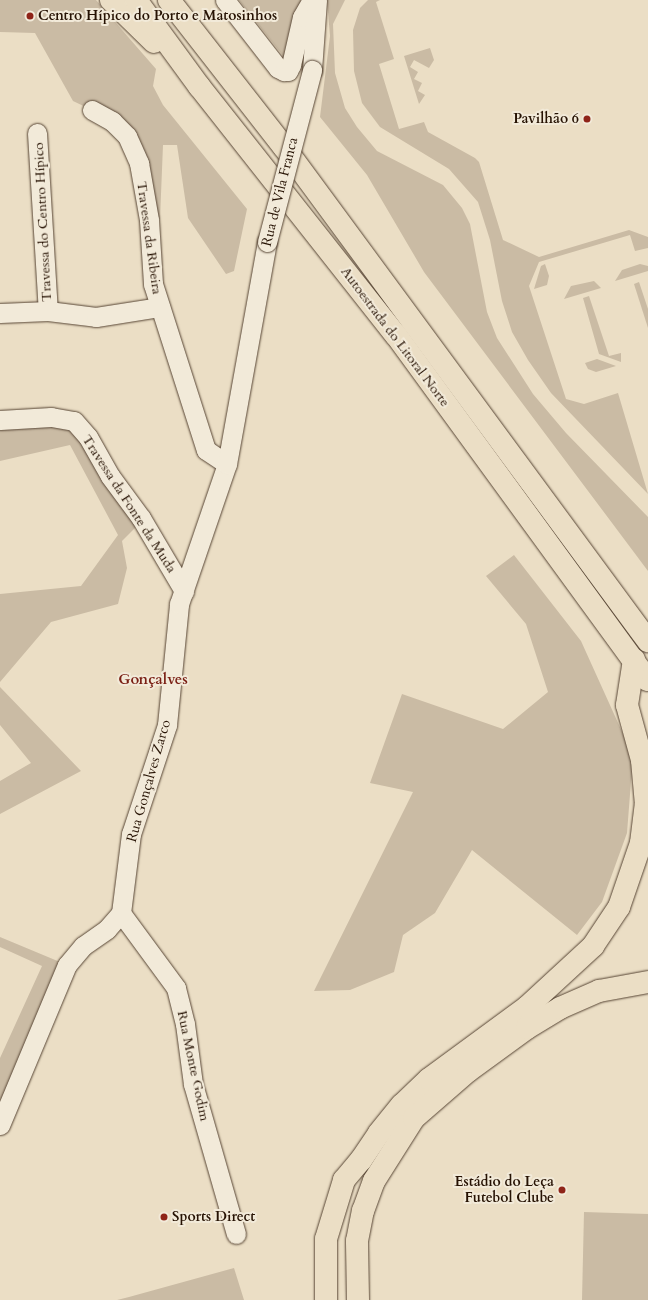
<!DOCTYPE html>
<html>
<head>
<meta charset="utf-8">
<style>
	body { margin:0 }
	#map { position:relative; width:648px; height:1300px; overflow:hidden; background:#ebdec5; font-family:Cardo,serif }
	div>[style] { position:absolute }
	.green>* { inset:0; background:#cabba4 }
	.roads { filter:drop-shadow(0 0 1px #574534) drop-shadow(0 0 1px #574534) }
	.minor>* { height:19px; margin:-9.5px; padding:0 9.5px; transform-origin:9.5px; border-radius:9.5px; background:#f2ead9 }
	.motorway>* { height:22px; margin:-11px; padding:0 11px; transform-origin:11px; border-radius:11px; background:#ebdec5 }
	.bridges { filter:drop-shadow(0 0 1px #574534) drop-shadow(0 0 1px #574534) }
	.minor-bridge>* { height:19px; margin:-9.5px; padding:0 9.5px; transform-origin:9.5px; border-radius:9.5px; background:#f2ead9 }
	.dots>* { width:11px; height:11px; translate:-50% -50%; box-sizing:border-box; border:2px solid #f2ead9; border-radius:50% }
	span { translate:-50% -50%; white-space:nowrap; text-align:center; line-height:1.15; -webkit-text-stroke:4px #f2ead9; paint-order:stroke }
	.poi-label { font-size:14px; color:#261203; font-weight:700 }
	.left { translate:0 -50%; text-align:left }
	.right { translate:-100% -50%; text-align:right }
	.street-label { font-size:14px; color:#261203 }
	.neighbourhood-label { font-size:15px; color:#7a1f14; font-weight:700 }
</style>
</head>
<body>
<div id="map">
	<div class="green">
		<div style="clip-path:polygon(0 0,96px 0,156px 69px,153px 86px,163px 105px,247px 209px,234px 271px,226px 274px,188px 218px,177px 145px,163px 145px,160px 219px,149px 220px,139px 163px,92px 110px,73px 101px,35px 33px,0 32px)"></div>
		<div style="clip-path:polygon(239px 0,305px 0,296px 72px)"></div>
		<div style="clip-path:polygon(327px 0,345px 0,333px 24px,335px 73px,345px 108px,357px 127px,377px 151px,443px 185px,462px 208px,470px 224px,487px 312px,497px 338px,533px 394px,566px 433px,648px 517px,648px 571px,424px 272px,367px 175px,320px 117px,330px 36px)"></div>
		<div style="clip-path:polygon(368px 0,380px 0,376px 2px,394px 59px,379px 64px,399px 129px,424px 122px,428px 132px,475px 158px,479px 162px,503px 240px,539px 257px,629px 230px,648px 237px,648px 248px,635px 251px,630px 235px,539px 262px,529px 286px,566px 399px,584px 404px,618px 393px,648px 494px,551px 393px,528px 360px,512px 332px,502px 301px,490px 240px,478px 202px,449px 169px,380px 127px,362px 103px,354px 71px,353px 30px,360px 8px)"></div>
		<div style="clip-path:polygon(430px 48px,434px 60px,429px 68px,414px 60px,410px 67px,418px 72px,414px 79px,422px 83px,418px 91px,425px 95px,419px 104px,404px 56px)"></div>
		<div style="clip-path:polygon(545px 264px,549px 276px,547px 285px,534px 289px,541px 266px)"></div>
		<div style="clip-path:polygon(640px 264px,648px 266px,648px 271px,615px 281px,622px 270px)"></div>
		<div style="clip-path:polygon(594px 281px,601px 288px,564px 299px,571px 286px)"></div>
		<div style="clip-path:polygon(639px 282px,648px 309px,648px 328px,634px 284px)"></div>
		<div style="clip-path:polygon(589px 296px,609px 356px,621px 353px,621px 362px,599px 354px,583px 298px)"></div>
		<div style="clip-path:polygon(597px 359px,616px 366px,596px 372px,588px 369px,585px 363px)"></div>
		<div style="clip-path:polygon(57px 423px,77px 434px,138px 525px,122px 541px,127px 568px,118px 604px,51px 622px,0 682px,0 594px,81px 586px,118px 535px,70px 445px,0 461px,0 427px)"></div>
		<div style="clip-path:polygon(514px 555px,581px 641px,633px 756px,627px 833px,602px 902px,577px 935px,472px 850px,435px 913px,403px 935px,394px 972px,350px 990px,314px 991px,413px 792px,370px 783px,402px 694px,503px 729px,548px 692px,526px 624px,486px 576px)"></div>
		<div style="clip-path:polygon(0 687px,81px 771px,0 814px,0 781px,31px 763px,0 725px)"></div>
		<div style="clip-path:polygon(0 937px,60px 962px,0 1107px,0 1058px,42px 966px,0 947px)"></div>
		<div style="clip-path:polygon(584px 1212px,648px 1214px,648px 1300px,582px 1300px)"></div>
		<div style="clip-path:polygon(234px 1268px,244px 1300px,117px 1300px,129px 1297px)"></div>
	</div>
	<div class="roads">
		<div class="minor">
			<div style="left:225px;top:0;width:86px;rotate:52.1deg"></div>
			<div style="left:278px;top:68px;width:7px;rotate:27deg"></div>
			<div style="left:284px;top:71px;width:4px"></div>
			<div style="left:288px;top:71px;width:7px;rotate:-63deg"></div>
			<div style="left:291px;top:65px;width:49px;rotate:-77.1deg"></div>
			<div style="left:302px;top:17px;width:20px;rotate:-60deg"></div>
			<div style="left:312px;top:70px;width:70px;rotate:-85.9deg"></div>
			<div style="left:92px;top:110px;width:23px;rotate:29deg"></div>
			<div style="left:112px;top:121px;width:21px;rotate:45deg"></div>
			<div style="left:127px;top:136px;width:30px;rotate:66deg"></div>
			<div style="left:139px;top:163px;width:58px;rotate:80deg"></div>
			<div style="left:149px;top:220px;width:64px;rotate:86.4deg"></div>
			<div style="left:153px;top:284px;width:174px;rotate:72.3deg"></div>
			<div style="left:206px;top:450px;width:25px;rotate:34deg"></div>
			<div style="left:37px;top:133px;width:178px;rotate:86.5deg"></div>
			<div style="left:0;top:313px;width:48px;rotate:-2.4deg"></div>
			<div style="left:48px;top:311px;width:48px;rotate:7.1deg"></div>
			<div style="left:96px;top:317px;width:65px;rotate:-8.9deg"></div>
			<div style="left:0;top:420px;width:51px;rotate:-3.4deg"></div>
			<div style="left:51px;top:417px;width:23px;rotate:10deg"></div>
			<div style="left:74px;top:421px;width:21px;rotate:49deg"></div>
			<div style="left:88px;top:437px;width:45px;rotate:60.6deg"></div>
			<div style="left:110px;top:476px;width:52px;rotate:53.6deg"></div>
			<div style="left:141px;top:518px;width:85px;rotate:59.5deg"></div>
			<div style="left:121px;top:913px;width:93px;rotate:53.7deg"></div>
			<div style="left:176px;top:988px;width:37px;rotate:76deg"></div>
			<div style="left:185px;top:1024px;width:61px;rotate:82.4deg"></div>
			<div style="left:193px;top:1084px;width:156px;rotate:74deg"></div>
			<div style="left:0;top:1125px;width:173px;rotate:-67.3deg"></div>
			<div style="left:67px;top:965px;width:25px;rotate:-50deg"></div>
			<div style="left:83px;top:946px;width:29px;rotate:-35deg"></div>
			<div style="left:107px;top:929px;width:21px;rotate:-49deg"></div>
			<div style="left:121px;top:913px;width:80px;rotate:-82.8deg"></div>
			<div style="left:131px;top:834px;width:115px;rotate:-71.7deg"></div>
			<div style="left:167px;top:725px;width:122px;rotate:-84.3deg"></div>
			<div style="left:179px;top:604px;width:148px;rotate:-71.1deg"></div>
			<div style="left:227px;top:464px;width:226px;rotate:-79.8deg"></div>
		</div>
		<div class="motorway">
			<div style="left:111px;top:0;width:60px;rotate:44.3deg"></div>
			<div style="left:136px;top:0;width:107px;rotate:53.8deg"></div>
			<div style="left:199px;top:86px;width:318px;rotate:51.7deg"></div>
			<div style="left:396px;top:335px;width:427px;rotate:53.9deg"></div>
			<div style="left:169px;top:0;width:187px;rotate:52deg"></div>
			<div style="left:284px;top:147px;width:614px;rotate:53.62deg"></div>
			<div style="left:326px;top:1300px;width:61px;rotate:-90deg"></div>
			<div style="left:326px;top:1239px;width:62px;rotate:-73deg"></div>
			<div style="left:344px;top:1180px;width:26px;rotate:-50deg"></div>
			<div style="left:361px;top:1160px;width:32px;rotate:-56deg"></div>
			<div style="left:379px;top:1133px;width:36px;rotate:-51deg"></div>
			<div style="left:402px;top:1105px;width:37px;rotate:-44deg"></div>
			<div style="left:429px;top:1079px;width:122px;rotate:-36.3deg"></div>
			<div style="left:527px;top:1007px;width:90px;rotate:-42.7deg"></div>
			<div style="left:593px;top:946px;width:47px;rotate:-56.3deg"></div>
			<div style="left:619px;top:907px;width:68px;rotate:-71deg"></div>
			<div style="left:641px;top:843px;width:38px;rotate:-83deg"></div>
			<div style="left:646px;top:805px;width:45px;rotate:-95.1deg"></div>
			<div style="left:642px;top:760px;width:57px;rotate:-105.3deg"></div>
			<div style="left:627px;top:705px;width:46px;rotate:-81.2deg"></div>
			<div style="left:358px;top:1300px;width:59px;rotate:-91deg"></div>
			<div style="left:357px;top:1241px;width:31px;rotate:-79deg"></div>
			<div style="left:363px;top:1211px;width:32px;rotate:-70deg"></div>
			<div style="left:374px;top:1181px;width:75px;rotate:-57.6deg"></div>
			<div style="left:414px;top:1118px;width:72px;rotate:-41deg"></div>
			<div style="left:468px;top:1071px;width:73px;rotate:-36.1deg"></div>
			<div style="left:527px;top:1028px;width:39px;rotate:-31deg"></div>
			<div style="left:560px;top:1008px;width:43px;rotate:-23.6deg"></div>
			<div style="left:599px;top:991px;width:50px;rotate:-10.4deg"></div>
		</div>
	</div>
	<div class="bridges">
		<div class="minor-bridge">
			<div style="left:267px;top:242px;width:178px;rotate:-75.3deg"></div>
		</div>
	</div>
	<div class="dots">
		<div style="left:30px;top:16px;background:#8f2418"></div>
		<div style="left:587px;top:119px;background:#8f2418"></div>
		<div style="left:562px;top:1190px;background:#8f2418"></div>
		<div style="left:164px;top:1217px;background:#8f2418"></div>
	</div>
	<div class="poi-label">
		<span class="left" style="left:38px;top:16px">Centro Hípico do Porto e Matosinhos</span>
		<span class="right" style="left:579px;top:119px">Pavilhão 6</span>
		<span class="right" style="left:554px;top:1190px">Estádio do Leça<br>Futebol Clube</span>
		<span class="left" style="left:172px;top:1217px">Sports Direct</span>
	</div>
	<div class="street-label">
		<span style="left:280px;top:192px;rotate:-76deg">Rua de Vila Franca</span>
		<span style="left:43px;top:222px;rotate:-93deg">Travessa do Centro Hípico</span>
		<span style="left:149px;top:238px;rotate:82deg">Travessa da Ribeira</span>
		<span style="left:395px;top:337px;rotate:53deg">Autoestrada do Litoral Norte</span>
		<span style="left:129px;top:504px;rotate:57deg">Travessa da Fonte da Muda</span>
		<span style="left:149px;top:781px;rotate:-74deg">Rua Gonçalves Zarco</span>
		<span style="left:193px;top:1066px;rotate:78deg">Rua Monte Godim</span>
	</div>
	<div class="neighbourhood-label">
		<span style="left:153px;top:680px">Gonçalves</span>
	</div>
</div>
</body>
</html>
